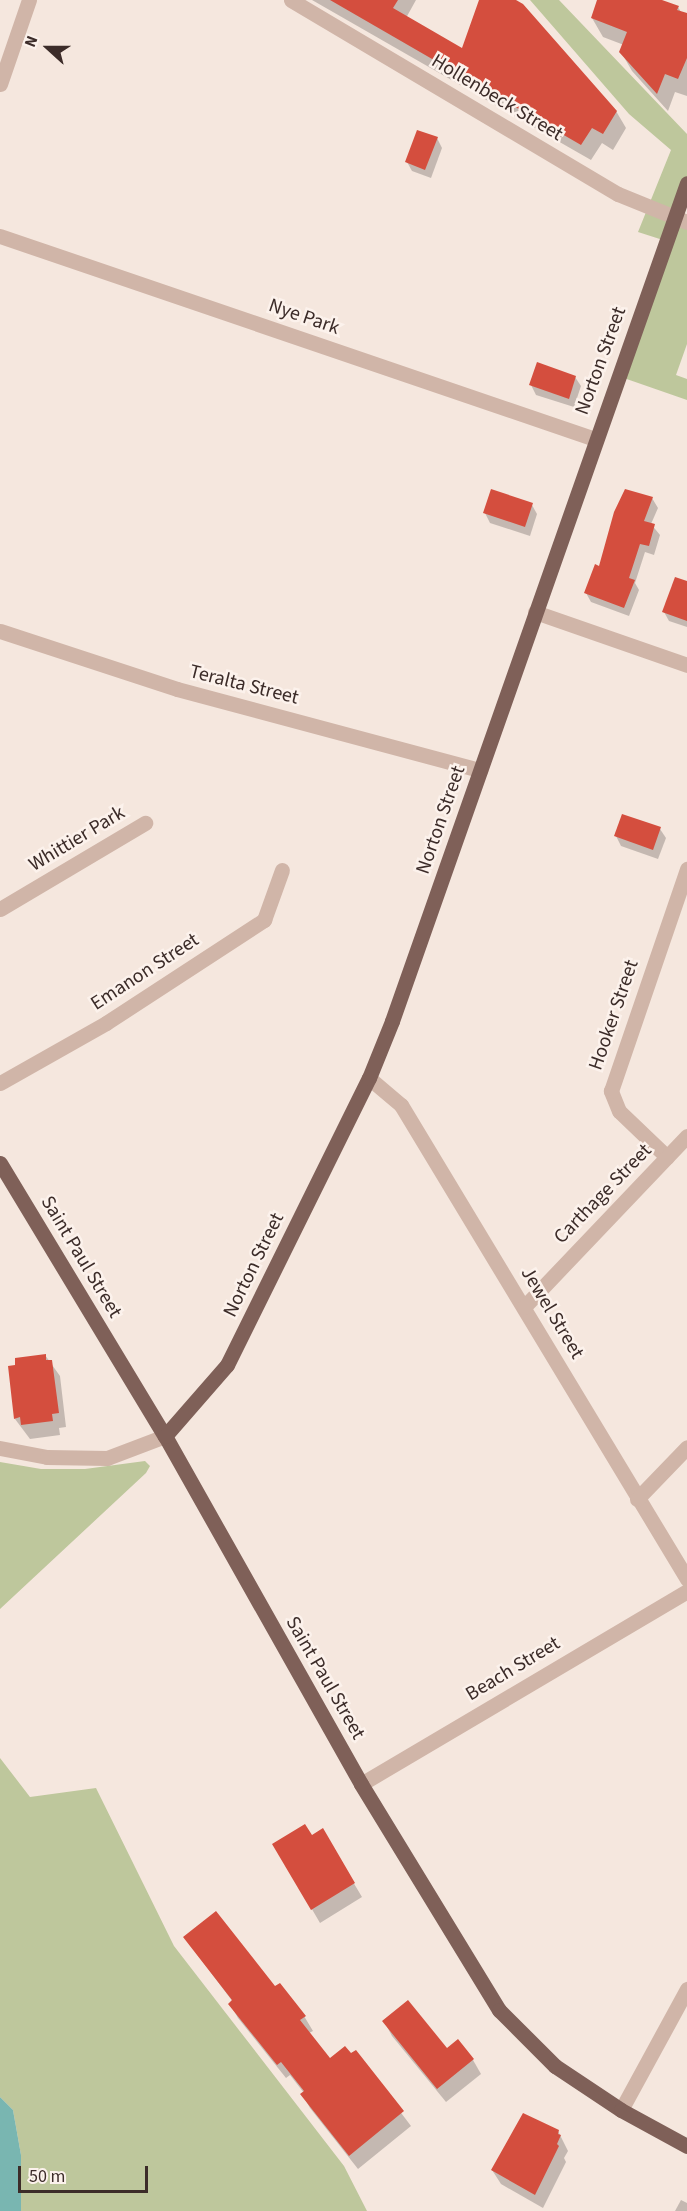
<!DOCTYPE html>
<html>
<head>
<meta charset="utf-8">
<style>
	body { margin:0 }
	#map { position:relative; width:687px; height:2211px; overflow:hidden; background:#f5e7de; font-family:"Source Sans 3",sans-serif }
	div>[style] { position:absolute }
	.green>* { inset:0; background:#bec79c }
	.water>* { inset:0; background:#79b6b1 }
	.shadow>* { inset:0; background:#0003 }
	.building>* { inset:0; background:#d44e3e }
	.minor>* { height:15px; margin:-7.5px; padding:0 7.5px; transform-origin:7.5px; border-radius:7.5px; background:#d0b5a8 }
	.major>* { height:15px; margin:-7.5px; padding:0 7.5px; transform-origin:7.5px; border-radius:7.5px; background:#7f6058 }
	span { translate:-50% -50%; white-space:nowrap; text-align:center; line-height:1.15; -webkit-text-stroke:5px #fcf2ec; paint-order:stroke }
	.street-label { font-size:20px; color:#3c2c29 }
	.north { position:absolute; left:18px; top:18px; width:60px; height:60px; -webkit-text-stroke:4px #fcf2ec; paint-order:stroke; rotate:291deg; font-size:16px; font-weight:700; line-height:24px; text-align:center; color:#3c2c29 }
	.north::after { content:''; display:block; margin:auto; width:21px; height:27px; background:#3c2c29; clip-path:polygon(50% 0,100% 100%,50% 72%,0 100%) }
	.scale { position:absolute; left:18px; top:2166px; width:130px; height:27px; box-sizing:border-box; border:3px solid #3c2c29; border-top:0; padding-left:8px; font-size:18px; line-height:21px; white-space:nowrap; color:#3c2c29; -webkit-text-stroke:4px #fcf2ec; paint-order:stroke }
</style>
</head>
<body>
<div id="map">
	<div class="green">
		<div style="clip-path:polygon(530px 0,559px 0,687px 134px,687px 183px,675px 217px,687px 222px,687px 344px,676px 375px,687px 379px,687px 400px,618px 376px,666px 241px,638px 232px,671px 150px,629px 114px)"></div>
		<div style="clip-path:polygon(145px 1461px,150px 1466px,146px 1473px,0 1609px,0 1462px,41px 1469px,85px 1469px)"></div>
		<div style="clip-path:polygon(0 1758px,30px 1797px,96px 1788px,174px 1946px,344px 2166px,367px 2211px,21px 2211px,21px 2155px,13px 2110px,0 2097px)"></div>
	</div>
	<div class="water">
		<div style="clip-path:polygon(0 2097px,13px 2110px,21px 2155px,21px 2211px,0 2211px)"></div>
	</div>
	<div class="shadow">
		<div style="clip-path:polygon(312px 0,416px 0,406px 18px,462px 50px,480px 0,514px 0,616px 111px,626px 128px,613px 150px,602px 143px,591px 160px)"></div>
		<div style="clip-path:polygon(599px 0,657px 0,678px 7px,681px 12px,687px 15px,687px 96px,675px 92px,668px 111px,632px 71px,621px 52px,624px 45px,603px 37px,592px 18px)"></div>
		<div style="clip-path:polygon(437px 138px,442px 148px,431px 178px,412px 171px,407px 162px)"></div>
		<div style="clip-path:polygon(575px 377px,581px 386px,574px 407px,536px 395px,531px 385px)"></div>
		<div style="clip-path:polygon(652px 498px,658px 508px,651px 524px,660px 535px,654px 555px,645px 552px,635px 583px,639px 590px,629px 616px,591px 602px,586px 593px,600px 568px)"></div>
		<div style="clip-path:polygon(532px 505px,537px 514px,530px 536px,490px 523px,485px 513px)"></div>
		<div style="clip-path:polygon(687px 582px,687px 627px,669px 621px,664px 612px)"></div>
		<div style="clip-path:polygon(623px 816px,660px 829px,666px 838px,658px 859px,621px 846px,616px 836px)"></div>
		<div style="clip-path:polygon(45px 1355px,60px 1376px,66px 1427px,59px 1428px,60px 1435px,30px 1439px,15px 1419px)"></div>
		<div style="clip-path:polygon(322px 1830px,362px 1897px,320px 1923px,274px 1844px,311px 1837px)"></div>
		<div style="clip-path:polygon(185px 1938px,275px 1988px,304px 2016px,313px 2031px,309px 2033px,330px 2060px,355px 2052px,411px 2126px,358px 2169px,310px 2108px,302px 2094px,304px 2093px,290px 2075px,286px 2078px,238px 2018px,230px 2004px,233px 2002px)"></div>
		<div style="clip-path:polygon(384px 2021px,473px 2060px,481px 2074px,446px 2102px,392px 2036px)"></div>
		<div style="clip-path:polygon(558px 2131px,568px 2151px,564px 2158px,566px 2162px,543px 2208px,501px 2184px,492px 2170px)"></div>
		<div style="clip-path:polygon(681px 2200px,687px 2203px,687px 2211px,675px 2211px)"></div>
	</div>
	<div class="building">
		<div style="clip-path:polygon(330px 0,398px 0,393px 8px,462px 48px,479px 0,516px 0,523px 4px,617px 111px,603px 134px,592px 128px,581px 145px)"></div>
		<div style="clip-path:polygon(597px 0,662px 0,679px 6px,677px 10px,687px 13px,687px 58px,678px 79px,665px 74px,657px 94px,619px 52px,627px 32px,591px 18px)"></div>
		<div style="clip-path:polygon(417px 130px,438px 137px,425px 170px,405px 162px)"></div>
		<div style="clip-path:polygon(537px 362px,576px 376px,569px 399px,529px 385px)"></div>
		<div style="clip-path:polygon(491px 489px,533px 503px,525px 527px,483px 513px)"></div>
		<div style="clip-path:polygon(625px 489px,653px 497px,644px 521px,655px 524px,649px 546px,640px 544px,629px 578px,635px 580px,624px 608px,584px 593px,595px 564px,599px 566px,614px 512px)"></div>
		<div style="clip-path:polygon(675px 577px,687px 581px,687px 621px,662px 612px)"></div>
		<div style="clip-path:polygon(622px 814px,661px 827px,653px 850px,614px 836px)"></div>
		<div style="clip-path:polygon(46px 1354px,46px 1360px,52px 1360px,59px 1413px,52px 1414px,53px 1421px,21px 1425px,20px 1417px,14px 1419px,8px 1366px,15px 1365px,15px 1358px)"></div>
		<div style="clip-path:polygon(305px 1824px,312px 1835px,323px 1828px,355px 1883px,311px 1910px,272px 1844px)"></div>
		<div style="clip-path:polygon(216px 1911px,275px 1986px,280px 1983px,306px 2016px,300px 2020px,330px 2058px,345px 2046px,351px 2053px,356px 2050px,404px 2111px,349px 2156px,300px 2094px,304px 2091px,281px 2062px,277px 2065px,228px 2004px,232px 2000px,183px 1937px)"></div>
		<div style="clip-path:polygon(408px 2000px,447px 2048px,458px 2039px,474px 2059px,437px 2089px,382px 2021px)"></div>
		<div style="clip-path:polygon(523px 2113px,559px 2130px,558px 2134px,561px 2135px,557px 2144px,559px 2146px,535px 2195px,491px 2170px)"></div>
	</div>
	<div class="minor">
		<div style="left:291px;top:0;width:380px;rotate:30.7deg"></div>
		<div style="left:618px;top:194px;width:74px;rotate:22.1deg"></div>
		<div style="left:0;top:84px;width:89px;rotate:-71deg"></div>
		<div style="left:0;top:236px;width:629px;rotate:18.84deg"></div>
		<div style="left:535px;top:612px;width:161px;rotate:19.2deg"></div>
		<div style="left:0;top:631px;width:186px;rotate:18.1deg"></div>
		<div style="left:177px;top:689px;width:314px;rotate:15deg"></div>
		<div style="left:0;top:909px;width:169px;rotate:-30.7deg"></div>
		<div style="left:369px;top:1078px;width:42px;rotate:40.2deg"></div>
		<div style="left:401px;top:1105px;width:554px;rotate:58.89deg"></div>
		<div style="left:0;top:1083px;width:122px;rotate:-29.5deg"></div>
		<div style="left:106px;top:1023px;width:189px;rotate:-33.1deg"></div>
		<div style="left:264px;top:920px;width:53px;rotate:-70.2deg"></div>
		<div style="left:667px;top:1157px;width:66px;rotate:-136.2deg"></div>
		<div style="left:619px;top:1111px;width:22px;rotate:-112deg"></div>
		<div style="left:611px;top:1091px;width:235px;rotate:-71.1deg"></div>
		<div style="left:524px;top:1307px;width:236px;rotate:-46.4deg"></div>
		<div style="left:0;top:1448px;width:48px;rotate:10.8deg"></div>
		<div style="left:47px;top:1457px;width:60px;rotate:1deg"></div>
		<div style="left:107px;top:1458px;width:62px;rotate:-20.8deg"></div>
		<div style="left:637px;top:1499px;width:72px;rotate:-46.1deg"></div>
		<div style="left:361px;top:1784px;width:379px;rotate:-30.6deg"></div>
		<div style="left:621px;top:2110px;width:138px;rotate:-61.4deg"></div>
	</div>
	<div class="major">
		<div style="left:0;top:1163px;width:319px;rotate:58.9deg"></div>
		<div style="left:165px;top:1436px;width:399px;rotate:60.6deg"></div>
		<div style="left:361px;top:1784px;width:265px;rotate:58.6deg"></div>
		<div style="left:499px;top:2010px;width:79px;rotate:45deg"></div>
		<div style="left:555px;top:2066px;width:79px;rotate:33.7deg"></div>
		<div style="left:621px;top:2110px;width:75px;rotate:28.6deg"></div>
		<div style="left:165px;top:1436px;width:94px;rotate:-48.9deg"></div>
		<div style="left:227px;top:1365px;width:320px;rotate:-63.7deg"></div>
		<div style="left:369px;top:1078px;width:61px;rotate:-68deg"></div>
		<div style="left:392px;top:1021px;width:888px;rotate:-70.61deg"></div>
	</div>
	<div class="street-label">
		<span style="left:497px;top:98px;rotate:31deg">Hollenbeck Street</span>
		<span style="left:304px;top:317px;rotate:19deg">Nye Park</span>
		<span style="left:601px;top:361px;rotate:-70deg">Norton Street</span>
		<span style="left:244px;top:685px;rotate:14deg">Teralta Street</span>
		<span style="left:441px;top:820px;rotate:-71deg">Norton Street</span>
		<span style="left:77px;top:839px;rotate:-31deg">Whittier Park</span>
		<span style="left:145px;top:972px;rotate:-33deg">Emanon Street</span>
		<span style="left:614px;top:1015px;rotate:-71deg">Hooker Street</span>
		<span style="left:603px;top:1194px;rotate:-46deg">Carthage Street</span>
		<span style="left:81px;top:1257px;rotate:59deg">Saint Paul Street</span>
		<span style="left:254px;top:1265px;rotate:-64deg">Norton Street</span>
		<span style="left:552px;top:1313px;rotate:59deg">Jewel Street</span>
		<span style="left:513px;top:1669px;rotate:-31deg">Beach Street</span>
		<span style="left:325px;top:1678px;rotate:60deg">Saint Paul Street</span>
	</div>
	<div class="north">N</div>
	<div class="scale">50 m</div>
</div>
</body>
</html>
